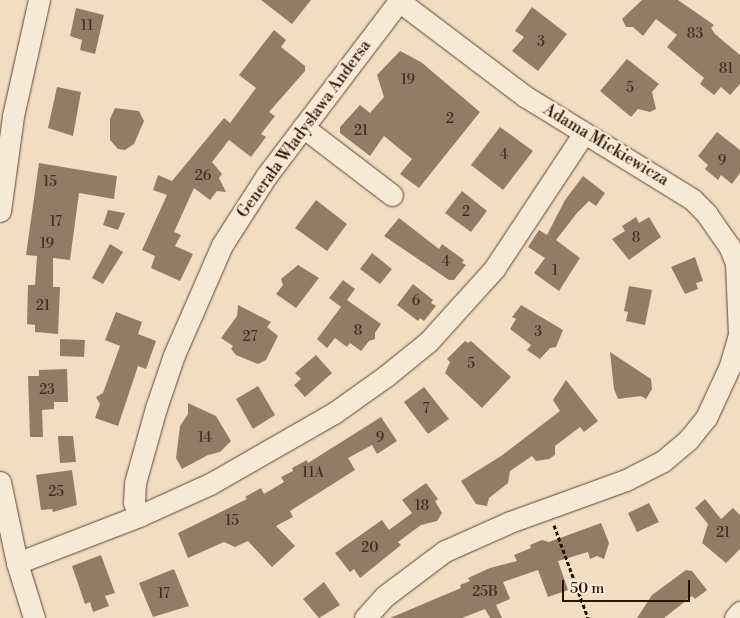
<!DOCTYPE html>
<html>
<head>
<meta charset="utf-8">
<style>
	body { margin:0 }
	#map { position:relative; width:740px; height:618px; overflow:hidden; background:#f1dec2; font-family:"Libre Bodoni",serif }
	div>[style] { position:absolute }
	.building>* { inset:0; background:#927c65 }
	.path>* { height:3px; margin-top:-1.5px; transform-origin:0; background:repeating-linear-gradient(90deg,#2c1201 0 4px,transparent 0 6.5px) }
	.roads { filter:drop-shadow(0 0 1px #5d4531) drop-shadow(0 0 1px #5d4531) }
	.minor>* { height:21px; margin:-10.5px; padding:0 10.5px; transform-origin:10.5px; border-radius:10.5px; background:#f6ead7 }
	span { translate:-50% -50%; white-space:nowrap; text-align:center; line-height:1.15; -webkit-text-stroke:4.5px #f6ead7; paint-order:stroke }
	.number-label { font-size:14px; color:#462c1a }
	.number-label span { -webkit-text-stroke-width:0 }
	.street-label { font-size:16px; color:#2c1201 }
	.scale { position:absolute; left:562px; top:580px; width:128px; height:22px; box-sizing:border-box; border:2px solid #2c1201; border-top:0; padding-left:6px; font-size:15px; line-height:18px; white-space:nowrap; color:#2c1201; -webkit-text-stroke:4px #f6ead7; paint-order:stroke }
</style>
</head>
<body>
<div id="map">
	<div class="building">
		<div style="clip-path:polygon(261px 0,311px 0,292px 24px)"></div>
		<div style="clip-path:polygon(642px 0,678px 0,714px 25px,711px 28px,715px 34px,740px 55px,740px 84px,730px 95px,721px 87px,714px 95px,700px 84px,704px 78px,667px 47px,677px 35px,656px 19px,643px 36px,633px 27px,626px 27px,622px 19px)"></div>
		<div style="clip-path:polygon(532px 7px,567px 34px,538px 71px,512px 51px,524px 37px,515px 31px)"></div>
		<div style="clip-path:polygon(76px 8px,104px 15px,95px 54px,80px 50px,82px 40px,70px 36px)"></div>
		<div style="clip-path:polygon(274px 30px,286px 40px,281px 47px,305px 66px,305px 71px,269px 112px,275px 116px,261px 134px,266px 137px,251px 157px,229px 140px,212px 162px,222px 174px,219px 178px,226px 192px,217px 191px,210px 200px,194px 188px,174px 232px,181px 235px,175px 246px,193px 254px,180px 281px,151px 268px,155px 256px,142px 250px,167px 195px,153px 190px,158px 175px,172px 181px,224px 118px,230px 123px,256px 88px,239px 75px)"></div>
		<div style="clip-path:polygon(400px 51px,421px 62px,480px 112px,419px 188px,400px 174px,412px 159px,384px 136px,370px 156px,340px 133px,340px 127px,360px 105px,370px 113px,384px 97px,377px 75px)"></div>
		<div style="clip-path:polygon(627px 59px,659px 84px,652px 92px,656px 109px,650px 112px,638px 109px,631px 117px,600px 91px)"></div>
		<div style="clip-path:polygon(57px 87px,81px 92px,73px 136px,48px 128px)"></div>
		<div style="clip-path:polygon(115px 108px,139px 111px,144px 121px,134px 144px,125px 150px,118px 149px,110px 140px,110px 119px)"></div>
		<div style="clip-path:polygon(500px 127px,533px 151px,503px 190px,471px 165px)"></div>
		<div style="clip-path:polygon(717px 132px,740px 150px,740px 173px,732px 184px,721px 175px,718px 180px,705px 169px,708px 165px,698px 156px)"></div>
		<div style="clip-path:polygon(39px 163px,117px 176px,114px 199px,79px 193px,70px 260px,53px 258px,53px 287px,60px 287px,58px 334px,35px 332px,35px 325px,27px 324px,28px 285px,35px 285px,37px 256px,26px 255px)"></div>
		<div style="clip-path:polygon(583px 176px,605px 193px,596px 206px,589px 201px,577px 213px,556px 240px,580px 258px,559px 291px,534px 273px,545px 258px,528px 247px,539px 230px,547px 235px,565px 200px)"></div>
		<div style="clip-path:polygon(462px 191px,487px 211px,471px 232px,445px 213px)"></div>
		<div style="clip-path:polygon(316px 200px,347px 224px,327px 251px,295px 228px)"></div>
		<div style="clip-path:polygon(108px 210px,125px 213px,118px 230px,103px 225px)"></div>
		<div style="clip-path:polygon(636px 217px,639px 223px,649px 217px,661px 237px,629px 260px,612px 239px,625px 231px,622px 226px)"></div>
		<div style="clip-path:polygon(399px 218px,439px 249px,442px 244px,464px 260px,462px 263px,466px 265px,454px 280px,449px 280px,384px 236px)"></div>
		<div style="clip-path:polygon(110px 244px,123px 252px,103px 284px,92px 278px)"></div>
		<div style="clip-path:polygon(372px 253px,392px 269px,380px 284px,360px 269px)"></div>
		<div style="clip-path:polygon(695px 257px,703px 281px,696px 283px,698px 289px,685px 294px,671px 267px)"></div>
		<div style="clip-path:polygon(298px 265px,319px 278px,296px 308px,276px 294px,283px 285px,281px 279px)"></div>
		<div style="clip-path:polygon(343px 280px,355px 289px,347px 300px,381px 324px,375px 333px,375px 339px,369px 341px,361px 351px,350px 343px,347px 347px,335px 338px,327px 348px,317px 339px,341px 307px,329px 298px)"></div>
		<div style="clip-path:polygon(413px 284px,433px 300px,431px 303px,436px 306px,424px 321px,420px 318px,418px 321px,397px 305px)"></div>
		<div style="clip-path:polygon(629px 286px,652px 290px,645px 325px,626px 321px,628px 312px,624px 311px)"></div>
		<div style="clip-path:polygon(238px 305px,271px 322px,267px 327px,278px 336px,266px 360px,258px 364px,236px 355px,231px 349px,233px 346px,221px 338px,237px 316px)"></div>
		<div style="clip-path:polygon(521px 305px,563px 330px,556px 347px,550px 348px,540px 359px,527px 350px,531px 345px,510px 329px,516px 319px,512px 317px)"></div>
		<div style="clip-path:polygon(116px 312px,142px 322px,138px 334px,156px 341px,146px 369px,138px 366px,118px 426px,95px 418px,100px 404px,96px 397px,103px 393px,120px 346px,105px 340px)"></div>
		<div style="clip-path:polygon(60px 339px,85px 340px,84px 357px,60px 356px)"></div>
		<div style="clip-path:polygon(465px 341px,468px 343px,471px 341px,511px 377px,482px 408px,445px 373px,450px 362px,447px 359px)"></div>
		<div style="clip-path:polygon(610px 352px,651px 379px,652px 389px,646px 399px,641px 396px,618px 399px,614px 389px)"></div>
		<div style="clip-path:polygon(316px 355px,332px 373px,305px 397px,294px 385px,301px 379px,295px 373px)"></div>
		<div style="clip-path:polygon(67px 369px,68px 402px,54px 402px,54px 409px,42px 410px,43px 437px,30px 437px,28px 376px,39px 376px,39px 370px)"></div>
		<div style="clip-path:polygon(566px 380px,598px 421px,584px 432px,580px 427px,555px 446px,555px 455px,549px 459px,536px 461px,532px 456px,510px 471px,508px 483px,489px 498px,487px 506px,476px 504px,461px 481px,501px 456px,560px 411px,553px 400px)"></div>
		<div style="clip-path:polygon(258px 386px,275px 415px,253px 429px,236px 399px)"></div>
		<div style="clip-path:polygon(424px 387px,449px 419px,428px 434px,404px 402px)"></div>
		<div style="clip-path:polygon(188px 403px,216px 416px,231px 441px,220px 452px,208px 455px,182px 469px,176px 458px,180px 426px,188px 414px)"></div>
		<div style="clip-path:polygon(381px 417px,397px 441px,377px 454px,372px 445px,348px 458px,355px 470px,290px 511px,293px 517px,276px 526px,295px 546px,272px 567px,248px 541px,235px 547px,224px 542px,188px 558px,178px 533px,247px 499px,245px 497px,261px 488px,264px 494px,284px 482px,281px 477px,293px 471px,292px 468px,307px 460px,308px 463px)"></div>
		<div style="clip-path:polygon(58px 436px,73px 436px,76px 462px,60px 463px)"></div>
		<div style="clip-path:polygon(72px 470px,77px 505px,53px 512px,52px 509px,41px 510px,36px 475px)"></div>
		<div style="clip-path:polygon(426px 483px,438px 499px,435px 501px,442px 513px,437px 521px,421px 525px,398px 542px,401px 545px,360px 578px,354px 569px,350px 572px,335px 553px,382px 520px,389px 530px,412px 513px,402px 500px)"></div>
		<div style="clip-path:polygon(705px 499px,721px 519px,733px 508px,740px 515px,740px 549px,726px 563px,702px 543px,708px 524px,695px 508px)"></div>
		<div style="clip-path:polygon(649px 503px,659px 522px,637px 532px,628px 513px)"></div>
		<div style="clip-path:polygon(601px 523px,609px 543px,604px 559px,597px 556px,590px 559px,588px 552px,558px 561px,568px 590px,548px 597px,538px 570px,503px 582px,510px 599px,496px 605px,502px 618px,490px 618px,485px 609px,462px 618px,390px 618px,461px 588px,460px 585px,470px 581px,468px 578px,490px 568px,517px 561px,514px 555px,531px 548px,530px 545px,542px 540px,549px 542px)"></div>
		<div style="clip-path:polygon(101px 555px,115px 593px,105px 596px,109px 606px,93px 612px,90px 602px,85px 604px,72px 566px)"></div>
		<div style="clip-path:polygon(174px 569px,189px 606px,153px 617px,139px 583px)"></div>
		<div style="clip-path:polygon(686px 570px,692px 571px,707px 590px,695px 599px,692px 596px,664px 618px,637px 618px,652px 595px)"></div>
		<div style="clip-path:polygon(324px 582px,340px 605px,319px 618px,303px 599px)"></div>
	</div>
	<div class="path">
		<div style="left:554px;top:525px;width:99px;rotate:69.9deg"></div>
	</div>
	<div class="roads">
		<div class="minor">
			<div style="left:303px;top:127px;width:112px;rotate:37.4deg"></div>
			<div style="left:0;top:211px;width:96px;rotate:-82.2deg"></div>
			<div style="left:13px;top:116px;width:119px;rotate:-77.4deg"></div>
			<div style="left:0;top:482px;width:83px;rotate:78.1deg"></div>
			<div style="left:17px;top:563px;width:58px;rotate:72.8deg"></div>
			<div style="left:139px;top:516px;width:15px;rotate:-110deg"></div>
			<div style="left:134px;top:502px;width:19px;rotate:-87deg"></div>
			<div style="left:135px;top:483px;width:78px;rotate:-74.4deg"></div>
			<div style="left:156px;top:408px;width:56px;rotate:-71.2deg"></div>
			<div style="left:174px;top:355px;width:120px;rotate:-66.4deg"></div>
			<div style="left:222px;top:245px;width:83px;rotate:-57.3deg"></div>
			<div style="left:267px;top:175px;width:220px;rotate:-52.8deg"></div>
			<div style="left:17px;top:563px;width:131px;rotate:-21.1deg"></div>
			<div style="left:139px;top:516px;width:78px;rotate:-24.3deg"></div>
			<div style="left:210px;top:484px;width:143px;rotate:-29.8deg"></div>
			<div style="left:334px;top:413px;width:64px;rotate:-35.4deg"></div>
			<div style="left:386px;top:376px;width:55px;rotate:-39.1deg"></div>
			<div style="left:429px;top:341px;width:97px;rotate:-47.9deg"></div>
			<div style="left:494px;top:269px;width:163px;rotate:-56.5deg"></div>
			<div style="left:365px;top:618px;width:30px;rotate:-48deg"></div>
			<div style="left:385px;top:596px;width:75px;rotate:-36.9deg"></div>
			<div style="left:445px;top:551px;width:71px;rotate:-24deg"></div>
			<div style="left:510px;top:522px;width:123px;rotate:-19.9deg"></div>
			<div style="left:626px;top:480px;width:42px;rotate:-27.2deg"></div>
			<div style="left:663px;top:461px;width:33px;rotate:-40deg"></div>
			<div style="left:688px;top:440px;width:28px;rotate:-51deg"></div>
			<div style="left:706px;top:418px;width:57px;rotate:-65.2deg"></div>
			<div style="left:730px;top:366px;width:32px;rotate:-74deg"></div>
			<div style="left:739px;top:335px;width:72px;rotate:-92.4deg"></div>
			<div style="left:736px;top:263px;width:18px;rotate:-112deg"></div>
			<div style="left:729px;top:246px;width:39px;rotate:-125deg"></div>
			<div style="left:707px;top:214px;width:21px;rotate:-135deg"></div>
			<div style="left:692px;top:199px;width:195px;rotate:-148.4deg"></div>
			<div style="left:526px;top:97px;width:159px;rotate:-142.9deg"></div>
			<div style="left:735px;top:618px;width:8px;rotate:-50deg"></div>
		</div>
	</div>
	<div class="number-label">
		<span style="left:87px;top:26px">11</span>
		<span style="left:695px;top:34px">83</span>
		<span style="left:541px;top:42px">3</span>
		<span style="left:726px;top:69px">81</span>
		<span style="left:408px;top:80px">19</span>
		<span style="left:630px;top:88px">5</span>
		<span style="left:450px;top:119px">2</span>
		<span style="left:361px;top:131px">21</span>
		<span style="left:504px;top:155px">4</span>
		<span style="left:722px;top:161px">9</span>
		<span style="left:203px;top:176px">26</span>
		<span style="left:50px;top:182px">15</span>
		<span style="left:466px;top:212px">2</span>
		<span style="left:56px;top:222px">17</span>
		<span style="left:636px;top:238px">8</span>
		<span style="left:47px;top:244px">19</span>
		<span style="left:446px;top:262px">4</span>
		<span style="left:555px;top:271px">1</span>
		<span style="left:416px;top:301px">6</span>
		<span style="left:43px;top:306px">21</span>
		<span style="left:358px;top:331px">8</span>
		<span style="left:538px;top:332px">3</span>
		<span style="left:250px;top:337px">27</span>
		<span style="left:471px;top:364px">5</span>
		<span style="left:47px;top:390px">23</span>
		<span style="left:426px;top:409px">7</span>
		<span style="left:205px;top:438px">14</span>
		<span style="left:380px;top:438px">9</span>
		<span style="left:313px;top:473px">11A</span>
		<span style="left:56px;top:492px">25</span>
		<span style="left:422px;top:506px">18</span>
		<span style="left:232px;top:521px">15</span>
		<span style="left:723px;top:533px">21</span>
		<span style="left:370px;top:548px">20</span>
		<span style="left:485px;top:592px">25B</span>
		<span style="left:164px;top:594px">17</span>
	</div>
	<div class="street-label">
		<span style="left:304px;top:129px;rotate:-54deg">Generała Władysława Andersa</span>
		<span style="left:606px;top:145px;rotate:31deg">Adama Mickiewicza</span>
	</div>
	<div class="scale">50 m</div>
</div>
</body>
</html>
